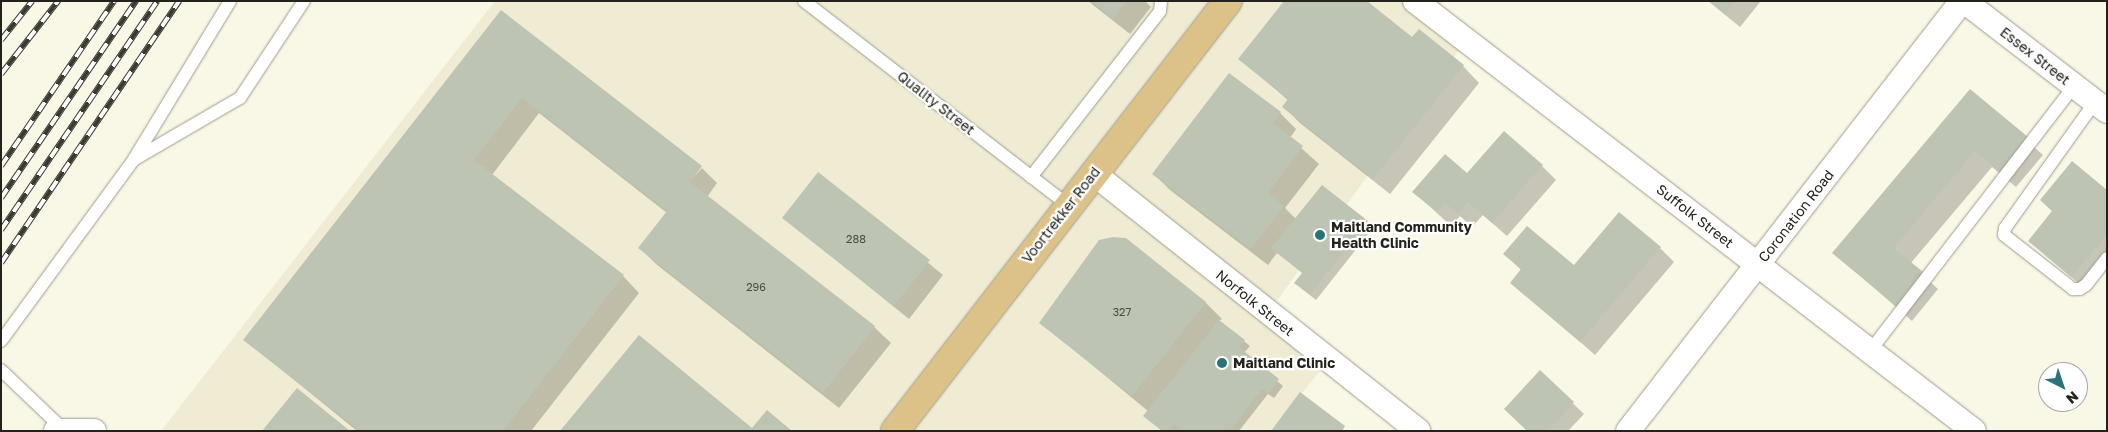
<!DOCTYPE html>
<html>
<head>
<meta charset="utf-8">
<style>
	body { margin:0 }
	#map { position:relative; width:2108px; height:432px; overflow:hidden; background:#f9f7e5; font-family:"Golos Text",sans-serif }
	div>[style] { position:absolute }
	.built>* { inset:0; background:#efecd3 }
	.shadow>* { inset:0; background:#0003 }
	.building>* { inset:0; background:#bec4b3 }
	.roads { filter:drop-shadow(0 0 1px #9e9c8c) drop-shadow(0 0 1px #9e9c8c) }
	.lane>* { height:12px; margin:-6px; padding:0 6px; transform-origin:6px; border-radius:6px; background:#fff }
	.street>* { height:24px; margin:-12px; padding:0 12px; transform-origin:12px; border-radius:12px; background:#fff }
	.primary>* { height:28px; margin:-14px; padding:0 14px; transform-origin:14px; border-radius:14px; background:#dcc189 }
	.rail>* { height:5.5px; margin-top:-2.75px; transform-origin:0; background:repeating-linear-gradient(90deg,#fff 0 11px,#3b3a32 0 22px); box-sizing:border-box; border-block:1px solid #3b3a32 }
	.dots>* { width:14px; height:14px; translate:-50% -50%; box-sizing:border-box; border:2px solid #fff; border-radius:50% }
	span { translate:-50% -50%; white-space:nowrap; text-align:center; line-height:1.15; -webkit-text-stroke:4.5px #fff; paint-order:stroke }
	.number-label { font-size:11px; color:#4a4a42 }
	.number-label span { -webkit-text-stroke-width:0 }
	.street-label { font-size:14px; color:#23221c }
	.poi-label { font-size:14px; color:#23221c; font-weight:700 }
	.left { translate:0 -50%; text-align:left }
	.frame { position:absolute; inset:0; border:2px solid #23221c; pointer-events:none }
	.north { position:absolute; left:2038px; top:362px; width:50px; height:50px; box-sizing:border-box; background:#fff; border:1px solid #a7a7a4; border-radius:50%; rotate:139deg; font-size:14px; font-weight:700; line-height:20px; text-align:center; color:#23221c }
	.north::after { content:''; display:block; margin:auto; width:18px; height:22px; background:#2a7478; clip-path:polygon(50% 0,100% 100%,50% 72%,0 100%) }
</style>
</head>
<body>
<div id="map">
	<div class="built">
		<div style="clip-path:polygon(495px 1px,1443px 1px,1432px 16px,1466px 40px,1268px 313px,1328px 361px,1271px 431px,161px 431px)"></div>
	</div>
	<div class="shadow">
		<div style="clip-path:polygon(1088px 1px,1145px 1px,1151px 7px,1130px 34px)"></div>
		<div style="clip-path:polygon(1708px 1px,1761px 1px,1740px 27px)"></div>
		<div style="clip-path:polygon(501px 11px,701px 167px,685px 186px,702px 168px,717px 183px,707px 197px,874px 327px,891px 343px,839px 408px,656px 264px,640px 248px,667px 213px,539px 113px,492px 175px,623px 276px,639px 293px,531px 431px,357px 431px,245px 340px)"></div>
		<div style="clip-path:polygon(1412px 39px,1463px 66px,1479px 83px,1390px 194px,1300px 123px,1284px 107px,1289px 101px,1240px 59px)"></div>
		<div style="clip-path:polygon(1970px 91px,2043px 155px,2016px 187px,1992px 167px,1910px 264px,1938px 289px,1912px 321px,1834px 253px)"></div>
		<div style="clip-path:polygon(1280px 113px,1296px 129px,1290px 138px,1319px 164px,1285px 208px,1296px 219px,1322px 187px,1373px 228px,1316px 300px,1301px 288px,1304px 273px,1277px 253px,1268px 265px,1170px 190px,1154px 174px)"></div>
		<div style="clip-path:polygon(1542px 166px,1556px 180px,1507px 236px,1483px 215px,1472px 227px,1460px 216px,1451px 226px,1414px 192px,1467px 175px)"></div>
		<div style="clip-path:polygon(819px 174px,943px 275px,909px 319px,784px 218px)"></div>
		<div style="clip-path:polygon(2107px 192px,2107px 265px,2086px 290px,2030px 240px,2053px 212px,2041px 200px)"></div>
		<div style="clip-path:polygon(1660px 248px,1674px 262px,1595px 355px,1512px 282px,1522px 271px,1505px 254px,1574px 267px)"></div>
		<div style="clip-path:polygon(1205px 302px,1222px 319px,1219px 321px,1250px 346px,1244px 353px,1283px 386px,1274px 398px,1268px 394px,1239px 431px,1162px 431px,1148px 411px,1041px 323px)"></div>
		<div style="clip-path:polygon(1540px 372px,1584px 414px,1568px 431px,1528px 431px)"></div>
	</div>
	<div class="building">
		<div style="clip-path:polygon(1091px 1px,1127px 1px,1113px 19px)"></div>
		<div style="clip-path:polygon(1284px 1px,1367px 1px,1412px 37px,1419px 29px,1464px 65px,1373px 179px,1282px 107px,1288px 99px,1238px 59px)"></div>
		<div style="clip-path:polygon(1710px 1px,1735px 1px,1725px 14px)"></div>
		<div style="clip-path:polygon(501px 10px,702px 166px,690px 182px,875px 326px,823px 393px,638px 248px,667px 211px,522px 98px,474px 160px,624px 275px,503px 431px,360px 431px,243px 340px)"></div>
		<div style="clip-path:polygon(1229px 73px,1281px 112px,1273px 123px,1303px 146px,1268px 193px,1284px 206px,1251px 249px,1152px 174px)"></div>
		<div style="clip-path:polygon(1970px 89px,2028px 137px,1999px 171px,1975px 151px,1894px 248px,1923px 272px,1895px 305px,1832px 253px)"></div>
		<div style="clip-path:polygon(1504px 131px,1543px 165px,1492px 223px,1468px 202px,1458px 214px,1445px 203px,1437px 212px,1412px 192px,1445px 154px,1467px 173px)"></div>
		<div style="clip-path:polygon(2072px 161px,2107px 190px,2107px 235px,2071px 277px,2028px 241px,2052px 211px,2040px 200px)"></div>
		<div style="clip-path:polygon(818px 172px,930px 260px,894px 306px,782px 218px)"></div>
		<div style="clip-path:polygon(1322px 185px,1368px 221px,1310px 295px,1294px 283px,1302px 273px,1271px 248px)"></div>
		<div style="clip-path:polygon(1619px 212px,1661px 247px,1580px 342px,1510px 283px,1521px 269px,1503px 254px,1527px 226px,1574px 265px)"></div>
		<div style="clip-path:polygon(1113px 237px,1126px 238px,1206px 302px,1132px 396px,1039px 323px,1099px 240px)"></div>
		<div style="clip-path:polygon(1219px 320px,1245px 340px,1239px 347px,1279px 379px,1268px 394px,1262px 389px,1230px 431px,1182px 431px,1174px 424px,1169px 431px,1162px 431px,1143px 416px)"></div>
		<div style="clip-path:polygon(639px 335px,752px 428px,767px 410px,792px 431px,560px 431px)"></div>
		<div style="clip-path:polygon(1540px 370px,1574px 402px,1548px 431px,1527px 431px,1504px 409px)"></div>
		<div style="clip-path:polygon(297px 388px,350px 431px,262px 431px)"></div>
		<div style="clip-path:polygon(1300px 392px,1345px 426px,1342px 431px,1271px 431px)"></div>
	</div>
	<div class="roads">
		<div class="lane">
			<div style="left:804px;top:1px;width:334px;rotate:37.7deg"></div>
			<div style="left:2095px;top:102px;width:155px;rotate:125.5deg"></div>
			<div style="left:2005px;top:228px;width:7px;rotate:98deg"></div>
			<div style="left:2004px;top:235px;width:88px;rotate:38deg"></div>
			<div style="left:2073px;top:289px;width:7px"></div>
			<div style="left:2080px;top:289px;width:7px;rotate:-34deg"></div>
			<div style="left:2086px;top:285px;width:34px;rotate:-52deg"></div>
			<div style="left:135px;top:159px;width:121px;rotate:-30.2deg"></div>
			<div style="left:240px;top:98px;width:116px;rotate:-56.6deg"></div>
			<div style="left:1031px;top:177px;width:210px;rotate:-52.1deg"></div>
			<div style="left:1160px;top:11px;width:10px;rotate:-84deg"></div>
			<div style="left:1px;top:341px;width:225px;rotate:-53.8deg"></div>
			<div style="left:134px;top:159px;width:185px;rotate:-58.7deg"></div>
			<div style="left:1870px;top:351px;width:334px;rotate:-52.4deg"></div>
			<div style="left:1px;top:370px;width:86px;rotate:43.6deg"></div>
		</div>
		<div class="street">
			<div style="left:1415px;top:1px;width:705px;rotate:37.57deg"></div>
			<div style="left:1964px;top:1px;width:180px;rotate:37.6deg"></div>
			<div style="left:1093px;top:173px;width:415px;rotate:38.4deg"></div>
			<div style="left:56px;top:431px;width:38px"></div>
			<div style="left:1628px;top:431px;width:544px;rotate:-52.16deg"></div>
		</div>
		<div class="primary">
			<div style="left:895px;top:431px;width:544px;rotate:-52.25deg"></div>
		</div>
	</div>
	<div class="rail">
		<div style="left:1px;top:40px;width:50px;rotate:-51.5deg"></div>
		<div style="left:1px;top:74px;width:93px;rotate:-52deg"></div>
		<div style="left:1px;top:166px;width:200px;rotate:-55.6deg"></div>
		<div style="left:1px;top:198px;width:239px;rotate:-55.6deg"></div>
		<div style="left:1px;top:230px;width:277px;rotate:-55.7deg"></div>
		<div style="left:1px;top:263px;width:317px;rotate:-55.8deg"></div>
	</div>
	<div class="dots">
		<div style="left:1320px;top:235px;background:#2a7478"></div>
		<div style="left:1222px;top:363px;background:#2a7478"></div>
	</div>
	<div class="number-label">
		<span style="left:856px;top:239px">288</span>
		<span style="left:756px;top:287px">296</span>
		<span style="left:1122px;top:312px">327</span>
	</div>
	<div class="street-label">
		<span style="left:2035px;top:56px;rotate:38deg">Essex Street</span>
		<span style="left:936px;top:103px;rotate:38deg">Quality Street</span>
		<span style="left:1061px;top:215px;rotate:-52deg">Voortrekker Road</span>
		<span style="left:1695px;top:216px;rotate:38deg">Suffolk Street</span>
		<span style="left:1796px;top:216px;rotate:-52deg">Coronation Road</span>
		<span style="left:1255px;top:303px;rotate:39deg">Norfolk Street</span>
	</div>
	<div class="poi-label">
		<span class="left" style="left:1331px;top:235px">Maitland Community<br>Health Clinic</span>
		<span class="left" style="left:1233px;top:363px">Maitland Clinic</span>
	</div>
	<div class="frame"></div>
	<div class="north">N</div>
</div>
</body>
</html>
